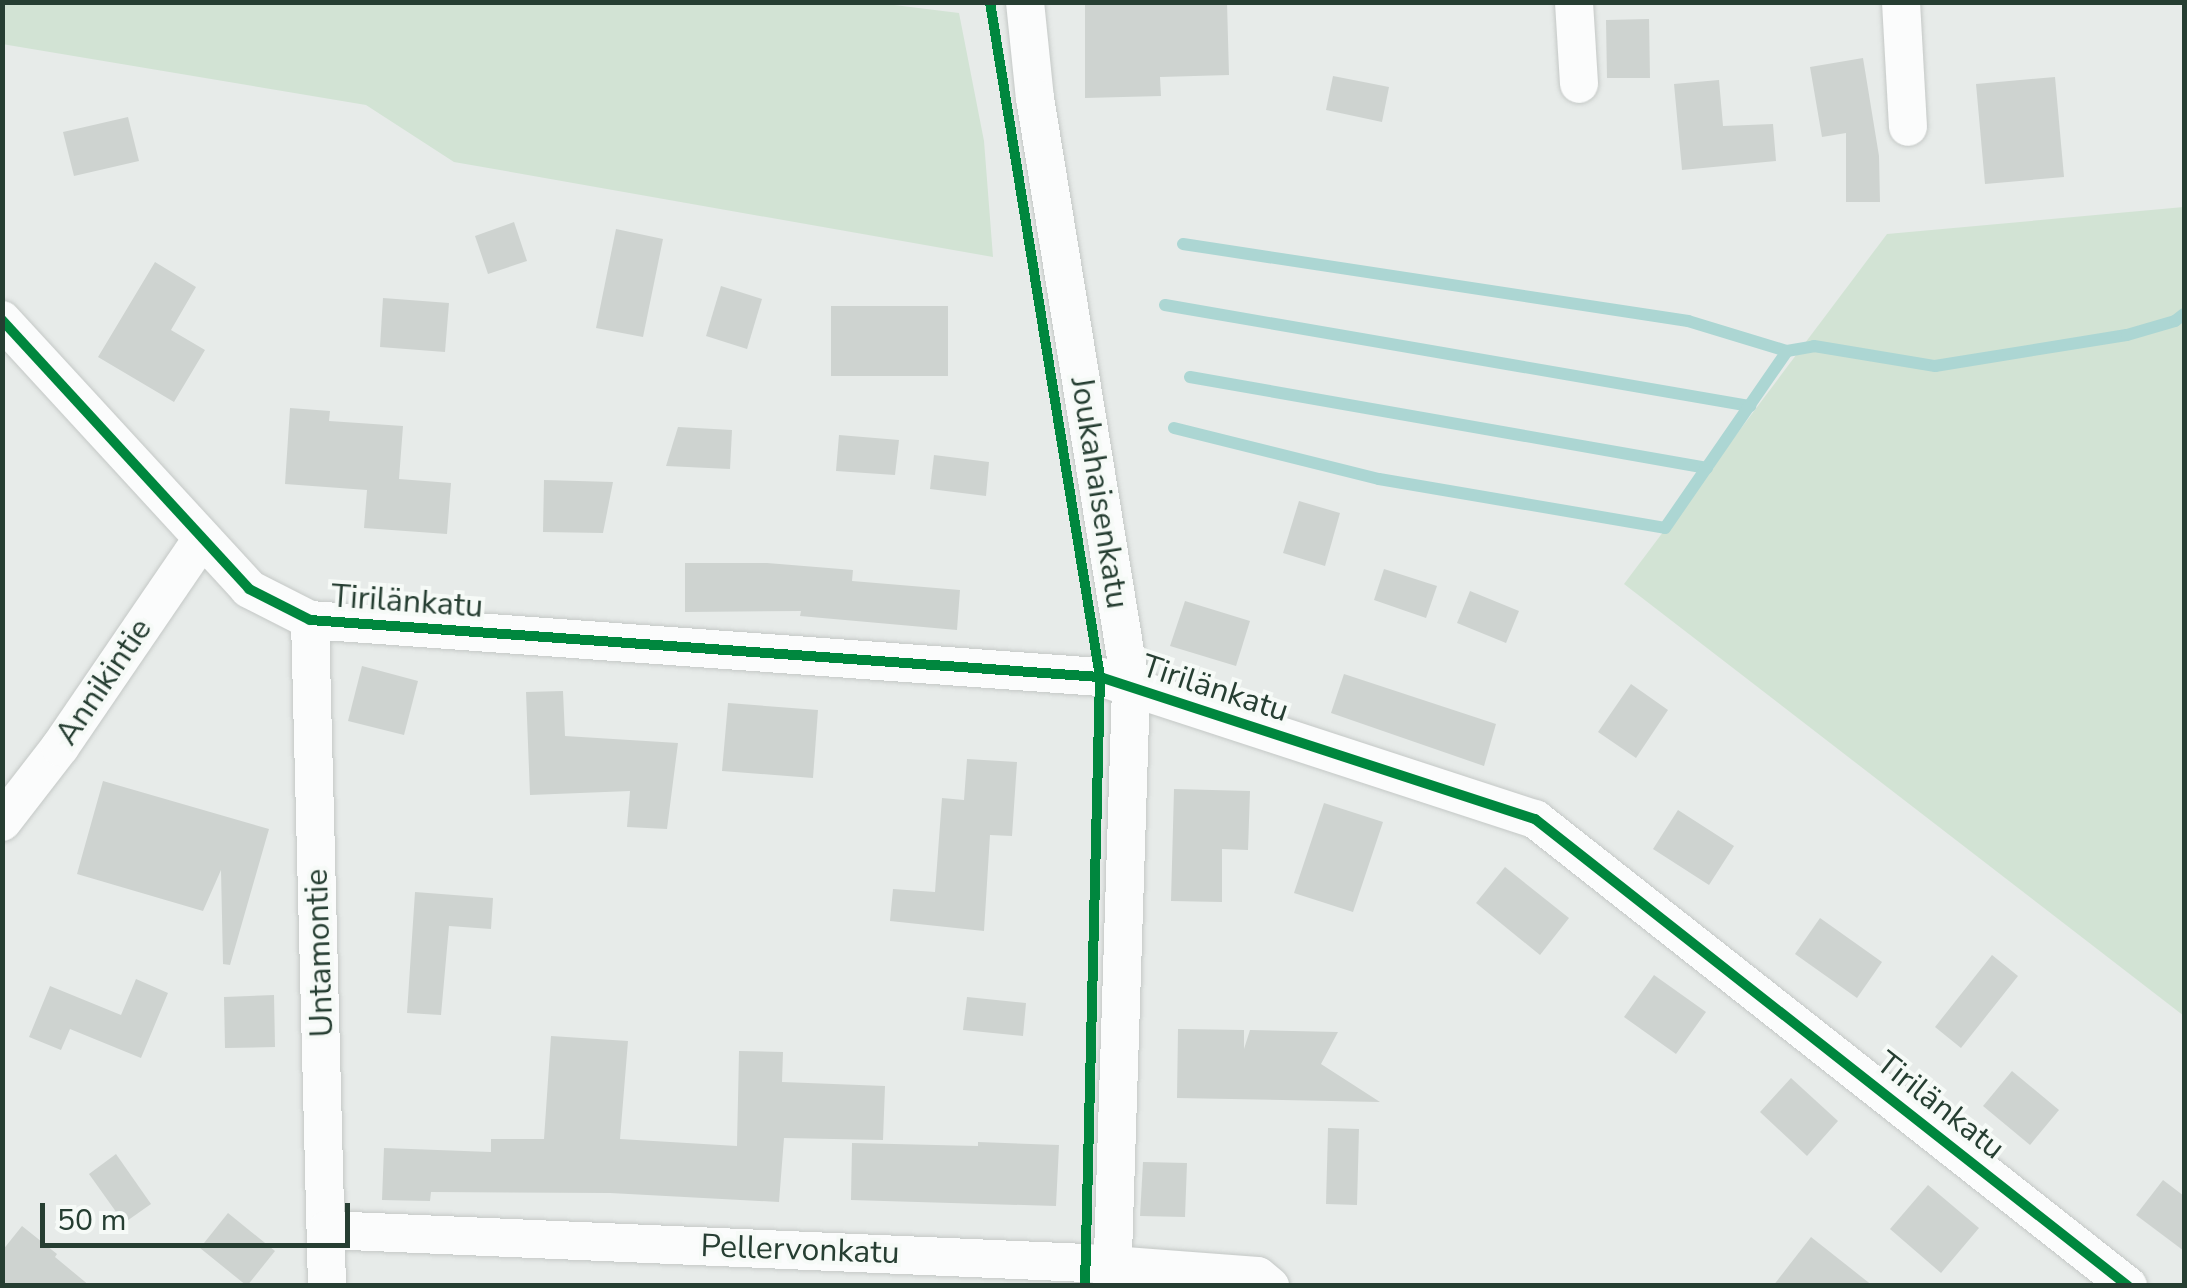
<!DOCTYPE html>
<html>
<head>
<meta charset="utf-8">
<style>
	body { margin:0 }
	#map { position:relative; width:2187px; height:1288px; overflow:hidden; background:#e7ebe9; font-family:"Nunito Sans",sans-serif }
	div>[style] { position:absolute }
	.green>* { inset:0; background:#d2e3d4 }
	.stream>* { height:12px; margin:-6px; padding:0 6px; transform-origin:6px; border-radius:6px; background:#acd6d3 }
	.building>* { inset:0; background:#ced3d0 }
	.roads { filter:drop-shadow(0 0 2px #c4c8c6) drop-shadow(0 0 2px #c4c8c6) }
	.street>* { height:38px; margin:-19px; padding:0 19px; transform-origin:19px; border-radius:19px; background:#fbfcfc }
	.cycleway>* { height:10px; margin:-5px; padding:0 5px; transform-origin:5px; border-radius:5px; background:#00873e }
	span { translate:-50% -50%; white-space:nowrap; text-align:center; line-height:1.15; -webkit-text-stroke:8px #f6faf7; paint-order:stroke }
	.street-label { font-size:32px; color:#263e32 }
	.frame { position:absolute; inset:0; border:5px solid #263e32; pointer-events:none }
	.scale { position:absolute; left:40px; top:1203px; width:310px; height:45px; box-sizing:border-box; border:5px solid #263e32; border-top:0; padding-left:12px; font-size:30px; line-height:35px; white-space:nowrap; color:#263e32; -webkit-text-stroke:8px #f6faf7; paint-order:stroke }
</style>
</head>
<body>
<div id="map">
	<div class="green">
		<div style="clip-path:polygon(870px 2px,959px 13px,984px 141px,993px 257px,454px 162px,366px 105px,2px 44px,3px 2px)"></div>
		<div style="clip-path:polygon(2184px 207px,2184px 1016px,1624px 584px,1887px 234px)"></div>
	</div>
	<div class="stream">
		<div style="left:1183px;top:244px;width:511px;rotate:8.67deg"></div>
		<div style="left:1688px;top:321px;width:103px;rotate:16.9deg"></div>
		<div style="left:1787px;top:351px;width:27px;rotate:-10deg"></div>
		<div style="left:1814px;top:346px;width:123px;rotate:9.4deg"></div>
		<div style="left:1935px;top:366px;width:194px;rotate:-9.2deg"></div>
		<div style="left:2127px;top:335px;width:50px;rotate:-16.3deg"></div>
		<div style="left:2175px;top:321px;width:11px;rotate:-38deg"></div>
		<div style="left:1165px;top:305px;width:594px;rotate:9.8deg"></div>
		<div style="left:1190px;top:377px;width:525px;rotate:9.98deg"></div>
		<div style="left:1174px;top:428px;width:211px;rotate:14deg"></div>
		<div style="left:1379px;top:479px;width:290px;rotate:9.7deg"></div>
		<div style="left:1665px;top:528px;width:215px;rotate:-55.4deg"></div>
	</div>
	<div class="building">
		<div style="clip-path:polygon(1085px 2px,1227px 2px,1229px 75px,1160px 77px,1161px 96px,1085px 98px)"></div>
		<div style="clip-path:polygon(1649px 19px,1650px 78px,1607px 78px,1606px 20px)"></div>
		<div style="clip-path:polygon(1863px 58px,1879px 156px,1880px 202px,1846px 202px,1846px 133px,1822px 137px,1810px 67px)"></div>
		<div style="clip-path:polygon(1333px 76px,1389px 87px,1382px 122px,1326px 110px)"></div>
		<div style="clip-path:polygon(2055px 77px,2064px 177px,1985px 184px,1976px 84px)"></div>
		<div style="clip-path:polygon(1719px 80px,1723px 126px,1773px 124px,1776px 161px,1682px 170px,1674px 84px)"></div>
		<div style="clip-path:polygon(128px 117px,139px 161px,74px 176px,63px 132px)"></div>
		<div style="clip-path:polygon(514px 222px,527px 261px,488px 274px,475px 236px)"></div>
		<div style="clip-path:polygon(616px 229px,663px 239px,643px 337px,596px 328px)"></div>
		<div style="clip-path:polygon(155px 262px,196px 287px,171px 330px,205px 350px,174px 402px,98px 357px)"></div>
		<div style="clip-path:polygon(721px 286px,762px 299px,747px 349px,706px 336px)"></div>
		<div style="clip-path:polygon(383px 298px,449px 303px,445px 352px,380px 347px)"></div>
		<div style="clip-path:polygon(831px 306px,948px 306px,948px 376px,831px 376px)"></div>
		<div style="clip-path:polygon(290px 408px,330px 411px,329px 421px,403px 426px,399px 479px,451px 483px,447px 534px,364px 528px,367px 490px,285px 484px)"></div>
		<div style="clip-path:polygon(678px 427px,732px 430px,730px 469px,666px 466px)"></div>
		<div style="clip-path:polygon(839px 435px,899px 440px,895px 475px,836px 471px)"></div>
		<div style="clip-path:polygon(934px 455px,989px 462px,986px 496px,930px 489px)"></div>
		<div style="clip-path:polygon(544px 480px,613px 482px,603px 533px,543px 532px)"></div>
		<div style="clip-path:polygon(1299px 501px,1340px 513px,1325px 566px,1283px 553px)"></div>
		<div style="clip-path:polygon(685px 563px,767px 563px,853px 570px,852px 581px,960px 590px,957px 630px,800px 616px,801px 611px,685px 612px)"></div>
		<div style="clip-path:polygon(1384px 569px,1437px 586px,1426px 618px,1374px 600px)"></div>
		<div style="clip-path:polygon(1470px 591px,1519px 611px,1506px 643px,1457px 623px)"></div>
		<div style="clip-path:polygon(1185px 601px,1250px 621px,1236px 666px,1170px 646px)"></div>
		<div style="clip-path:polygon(362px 666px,418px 681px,404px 735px,348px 721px)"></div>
		<div style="clip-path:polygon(1344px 674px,1496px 724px,1484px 766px,1331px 713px)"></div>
		<div style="clip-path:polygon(1631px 684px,1668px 710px,1636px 758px,1598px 732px)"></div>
		<div style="clip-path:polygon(563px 691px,565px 736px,678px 743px,667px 829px,627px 827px,630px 791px,530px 795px,526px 692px)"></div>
		<div style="clip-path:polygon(728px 703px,818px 710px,813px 778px,722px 771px)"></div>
		<div style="clip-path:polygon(967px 759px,1017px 762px,1012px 836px,990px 835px,984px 931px,890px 921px,893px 889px,935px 892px,942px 798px,964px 800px)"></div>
		<div style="clip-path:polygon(103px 781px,269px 829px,230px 965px,223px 964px,221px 870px,203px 911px,77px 874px)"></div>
		<div style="clip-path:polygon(1174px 789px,1250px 791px,1248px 850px,1222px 849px,1222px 902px,1171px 901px)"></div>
		<div style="clip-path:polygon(1324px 803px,1383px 822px,1353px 912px,1294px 893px)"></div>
		<div style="clip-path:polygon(1678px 810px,1734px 846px,1709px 885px,1653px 849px)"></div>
		<div style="clip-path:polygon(1505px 867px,1569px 918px,1540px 955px,1476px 903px)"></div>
		<div style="clip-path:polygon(415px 892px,493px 898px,491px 929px,449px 926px,441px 1015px,407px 1013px)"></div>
		<div style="clip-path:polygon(1820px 918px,1882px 962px,1857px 998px,1795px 954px)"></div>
		<div style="clip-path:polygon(1992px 955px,2018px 976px,1961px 1048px,1935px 1027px)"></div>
		<div style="clip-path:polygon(1654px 975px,1706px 1012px,1676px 1054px,1624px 1017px)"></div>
		<div style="clip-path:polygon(136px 979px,168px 993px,141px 1058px,70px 1029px,61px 1050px,29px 1037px,50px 986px,121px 1015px)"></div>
		<div style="clip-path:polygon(274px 995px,275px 1047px,225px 1048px,224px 997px)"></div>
		<div style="clip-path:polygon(967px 997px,1026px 1003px,1023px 1036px,963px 1030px)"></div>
		<div style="clip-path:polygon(1178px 1029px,1244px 1030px,1244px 1049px,1250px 1030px,1338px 1032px,1321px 1064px,1380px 1102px,1177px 1098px)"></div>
		<div style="clip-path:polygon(551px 1036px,628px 1041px,620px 1139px,737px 1146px,739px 1051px,783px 1052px,782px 1082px,885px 1086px,883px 1140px,784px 1138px,779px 1202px,610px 1193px,431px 1192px,430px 1201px,382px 1200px,384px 1148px,491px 1152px,491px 1139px,544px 1139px)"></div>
		<div style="clip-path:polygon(2012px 1071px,2059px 1110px,2030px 1145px,1983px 1106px)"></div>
		<div style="clip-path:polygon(1791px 1078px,1838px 1121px,1807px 1156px,1760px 1112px)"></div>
		<div style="clip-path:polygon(1328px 1128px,1359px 1129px,1357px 1205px,1326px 1204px)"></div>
		<div style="clip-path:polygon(978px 1142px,1059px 1145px,1056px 1206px,851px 1200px,852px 1143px,978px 1146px)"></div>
		<div style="clip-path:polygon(116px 1154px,151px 1204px,124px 1223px,89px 1174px)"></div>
		<div style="clip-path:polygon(1143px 1162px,1187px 1163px,1185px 1217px,1140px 1216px)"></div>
		<div style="clip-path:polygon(2163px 1180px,2184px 1196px,2184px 1251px,2136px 1215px)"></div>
		<div style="clip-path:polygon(1928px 1185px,1979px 1228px,1941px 1273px,1890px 1229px)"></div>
		<div style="clip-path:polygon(228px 1213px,275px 1251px,247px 1286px,200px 1248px)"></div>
		<div style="clip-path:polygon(22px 1226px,57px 1254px,55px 1257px,90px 1286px,2px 1286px,2px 1251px)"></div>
		<div style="clip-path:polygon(1811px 1237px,1873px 1286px,1773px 1286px)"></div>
	</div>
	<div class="roads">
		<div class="street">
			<div style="left:1025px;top:2px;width:97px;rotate:84.1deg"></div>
			<div style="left:1035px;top:98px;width:598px;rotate:80.76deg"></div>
			<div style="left:1131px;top:688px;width:598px;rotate:91.82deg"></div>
			<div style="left:1574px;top:2px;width:82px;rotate:86.5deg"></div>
			<div style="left:1901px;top:2px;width:125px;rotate:86.8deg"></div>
			<div style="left:2px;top:320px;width:365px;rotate:47.4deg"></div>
			<div style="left:249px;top:589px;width:68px;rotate:26.9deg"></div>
			<div style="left:310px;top:620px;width:792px;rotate:4.13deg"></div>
			<div style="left:1100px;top:677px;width:458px;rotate:18.1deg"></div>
			<div style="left:1535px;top:819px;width:755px;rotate:38.22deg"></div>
			<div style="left:310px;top:620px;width:666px;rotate:88.54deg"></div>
			<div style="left:2px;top:822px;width:95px;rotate:-52.3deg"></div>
			<div style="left:60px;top:747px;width:252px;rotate:-55.7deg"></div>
			<div style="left:327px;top:1230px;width:759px;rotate:2.49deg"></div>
			<div style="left:1085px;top:1263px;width:173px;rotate:4.3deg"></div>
			<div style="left:1258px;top:1276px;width:16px;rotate:40deg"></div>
		</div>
	</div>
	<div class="cycleway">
		<div style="left:990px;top:2px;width:684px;rotate:80.74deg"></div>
		<div style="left:1100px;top:677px;width:609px;rotate:91.41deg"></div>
		<div style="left:2px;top:320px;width:365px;rotate:47.4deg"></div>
		<div style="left:249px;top:589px;width:68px;rotate:26.9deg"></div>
		<div style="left:310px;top:620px;width:792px;rotate:4.13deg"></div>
		<div style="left:1100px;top:677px;width:458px;rotate:18.1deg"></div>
		<div style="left:1535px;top:819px;width:755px;rotate:38.22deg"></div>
	</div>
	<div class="street-label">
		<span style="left:1099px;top:493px;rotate:81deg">Joukahaisenkatu</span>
		<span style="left:407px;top:602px;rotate:4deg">Tirilänkatu</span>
		<span style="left:104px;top:682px;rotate:-56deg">Annikintie</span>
		<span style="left:1215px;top:689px;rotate:18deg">Tirilänkatu</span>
		<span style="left:320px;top:953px;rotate:-92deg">Untamontie</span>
		<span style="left:1940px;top:1106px;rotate:38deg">Tirilänkatu</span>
		<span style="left:800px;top:1250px;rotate:2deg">Pellervonkatu</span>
	</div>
	<div class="frame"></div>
	<div class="scale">50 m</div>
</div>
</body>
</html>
